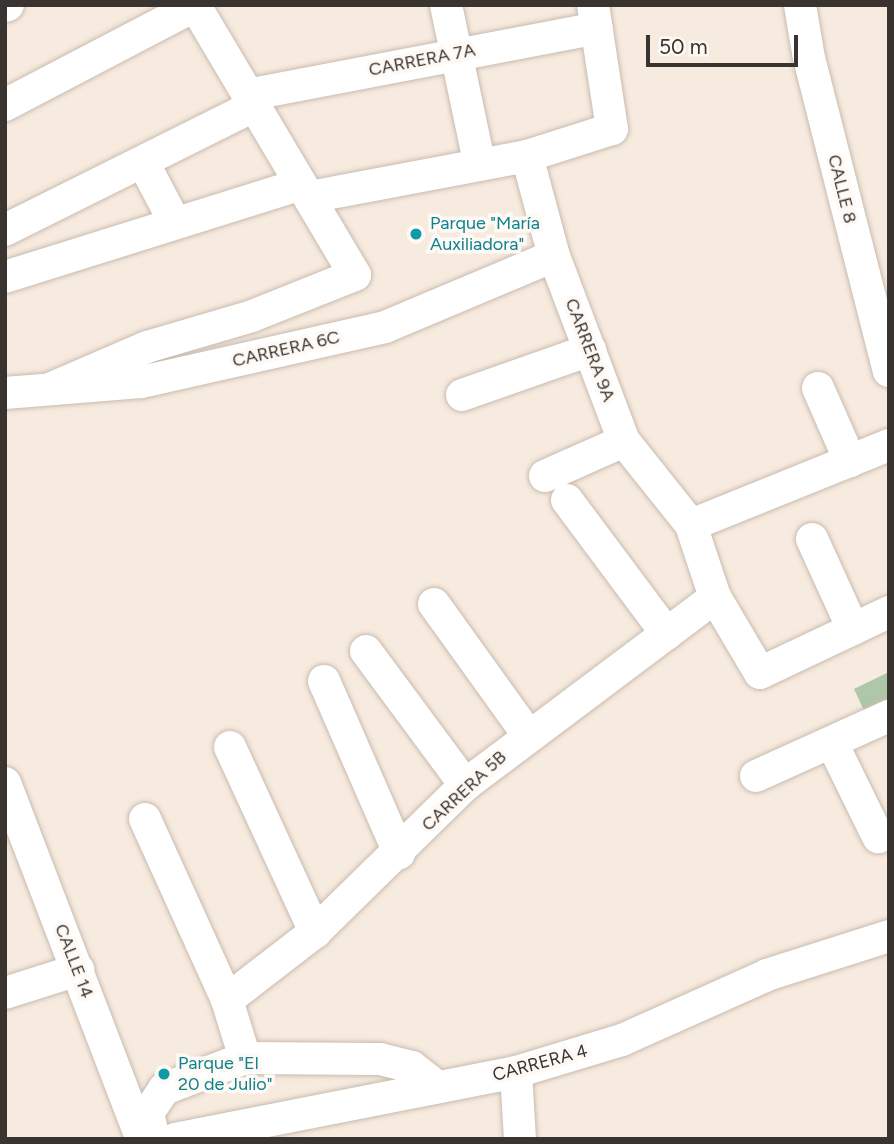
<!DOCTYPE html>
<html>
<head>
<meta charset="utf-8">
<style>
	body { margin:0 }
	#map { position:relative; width:894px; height:1144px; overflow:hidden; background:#f7eade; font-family:Figtree,sans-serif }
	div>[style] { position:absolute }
	.green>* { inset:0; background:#adc7a8 }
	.roads { filter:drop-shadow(0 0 2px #c8bbaf) drop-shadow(0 0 2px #c8bbaf) }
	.minor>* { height:32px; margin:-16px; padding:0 16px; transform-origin:16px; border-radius:16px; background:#fff }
	.dots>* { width:19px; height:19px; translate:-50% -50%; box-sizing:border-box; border:4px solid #fef9f4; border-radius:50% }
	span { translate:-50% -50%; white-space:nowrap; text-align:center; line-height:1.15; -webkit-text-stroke:7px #fef9f4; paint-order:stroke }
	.street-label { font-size:18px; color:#39342f }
	.culture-label { font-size:18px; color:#0d838f }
	.left { translate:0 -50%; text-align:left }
	.frame { position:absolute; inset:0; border:7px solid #39342f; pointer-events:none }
	.scale { position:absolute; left:646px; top:35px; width:152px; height:32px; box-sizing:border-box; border:4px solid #39342f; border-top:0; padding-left:9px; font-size:21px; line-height:24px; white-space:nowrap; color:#39342f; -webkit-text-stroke:5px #fef9f4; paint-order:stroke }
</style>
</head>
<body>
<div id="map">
	<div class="green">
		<div style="clip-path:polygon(889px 672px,889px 707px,867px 717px,854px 689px)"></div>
	</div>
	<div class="roads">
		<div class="minor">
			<div style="left:446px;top:5px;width:160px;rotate:78.1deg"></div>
			<div style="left:800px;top:5px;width:54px;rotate:80.4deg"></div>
			<div style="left:809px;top:58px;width:323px;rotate:75.7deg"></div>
			<div style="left:5px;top:6px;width:3px;rotate:-18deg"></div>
			<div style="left:247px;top:95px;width:356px;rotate:-10.8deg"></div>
			<div style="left:5px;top:105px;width:216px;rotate:-27.6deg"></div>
			<div style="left:527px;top:156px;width:104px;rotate:74.9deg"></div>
			<div style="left:554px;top:256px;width:198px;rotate:69.3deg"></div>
			<div style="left:624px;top:441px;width:107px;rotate:51.4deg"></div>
			<div style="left:691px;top:525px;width:76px;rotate:71.6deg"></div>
			<div style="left:715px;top:597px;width:88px;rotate:59.4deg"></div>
			<div style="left:760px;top:673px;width:143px;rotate:-25.3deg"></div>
			<div style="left:143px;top:162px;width:69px;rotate:62.3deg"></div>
			<div style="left:310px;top:197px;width:221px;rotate:-10.7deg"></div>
			<div style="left:527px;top:156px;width:89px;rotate:-17.6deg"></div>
			<div style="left:612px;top:129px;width:125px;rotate:-98.7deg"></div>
			<div style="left:5px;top:230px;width:278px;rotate:-26.5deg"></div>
			<div style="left:5px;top:277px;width:310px;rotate:-17.4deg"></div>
			<div style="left:52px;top:388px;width:103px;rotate:-23.3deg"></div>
			<div style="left:147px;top:347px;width:109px;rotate:-16.4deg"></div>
			<div style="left:252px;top:316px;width:111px;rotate:-21.7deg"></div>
			<div style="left:355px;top:275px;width:313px;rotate:-120.7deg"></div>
			<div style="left:818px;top:388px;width:80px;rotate:66.3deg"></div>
			<div style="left:5px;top:393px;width:136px;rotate:-4.6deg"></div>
			<div style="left:141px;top:382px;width:250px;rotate:-12.7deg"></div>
			<div style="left:385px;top:327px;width:183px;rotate:-22.8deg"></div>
			<div style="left:462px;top:395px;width:136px;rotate:-19.4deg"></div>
			<div style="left:545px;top:476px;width:86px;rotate:-23.9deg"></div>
			<div style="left:567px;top:500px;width:167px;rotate:53.3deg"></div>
			<div style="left:691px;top:525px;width:214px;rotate:-22deg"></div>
			<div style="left:812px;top:539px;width:99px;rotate:65.5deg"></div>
			<div style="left:434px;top:604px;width:161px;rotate:54.3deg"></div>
			<div style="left:366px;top:651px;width:167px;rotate:53.5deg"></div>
			<div style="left:324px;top:681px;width:188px;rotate:66.4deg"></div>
			<div style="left:832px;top:743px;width:105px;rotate:63.9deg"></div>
			<div style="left:230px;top:747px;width:204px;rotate:65.3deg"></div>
			<div style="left:756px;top:776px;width:146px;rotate:-24.3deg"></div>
			<div style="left:5px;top:783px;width:381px;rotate:69deg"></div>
			<div style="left:145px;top:819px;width:199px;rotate:65.6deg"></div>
			<div style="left:227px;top:1000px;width:61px;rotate:72.8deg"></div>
			<div style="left:5px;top:993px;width:77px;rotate:-17.5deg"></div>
			<div style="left:227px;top:1000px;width:111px;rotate:-37.7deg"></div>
			<div style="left:315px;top:932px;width:210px;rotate:-44.4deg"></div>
			<div style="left:465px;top:785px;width:313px;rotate:-36.9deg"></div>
			<div style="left:516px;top:1072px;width:67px;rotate:86.6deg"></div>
			<div style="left:154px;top:1139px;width:27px;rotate:-103deg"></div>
			<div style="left:148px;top:1113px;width:29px;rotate:-56deg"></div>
			<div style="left:164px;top:1089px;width:87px;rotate:-20.9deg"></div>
			<div style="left:245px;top:1058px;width:135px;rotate:0.4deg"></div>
			<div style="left:380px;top:1059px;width:33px;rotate:14deg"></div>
			<div style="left:412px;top:1067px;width:33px;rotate:38deg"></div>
			<div style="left:175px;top:1139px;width:348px;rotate:-11.1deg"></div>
			<div style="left:516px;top:1072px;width:111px;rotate:-16.8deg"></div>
			<div style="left:622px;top:1040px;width:159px;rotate:-24.1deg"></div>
			<div style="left:767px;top:975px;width:128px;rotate:-17.7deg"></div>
		</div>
	</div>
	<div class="dots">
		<div style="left:416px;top:234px;background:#0f9aa8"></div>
		<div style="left:164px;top:1074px;background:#0f9aa8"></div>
	</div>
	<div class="street-label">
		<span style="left:422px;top:60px;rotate:-11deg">CARRERA 7A</span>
		<span style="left:842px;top:189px;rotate:76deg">CALLE 8</span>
		<span style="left:286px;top:349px;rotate:-13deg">CARRERA 6C</span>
		<span style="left:590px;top:350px;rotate:69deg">CARRERA 9A</span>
		<span style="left:464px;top:791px;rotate:-43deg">CARRERA 5B</span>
		<span style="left:74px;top:961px;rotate:69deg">CALLE 14</span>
		<span style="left:540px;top:1063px;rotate:-15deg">CARRERA 4</span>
	</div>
	<div class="culture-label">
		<span class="left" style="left:430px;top:234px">Parque "María<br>Auxiliadora"</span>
		<span class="left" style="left:178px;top:1074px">Parque "El<br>20 de Julio"</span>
	</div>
	<div class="frame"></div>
	<div class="scale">50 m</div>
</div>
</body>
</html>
